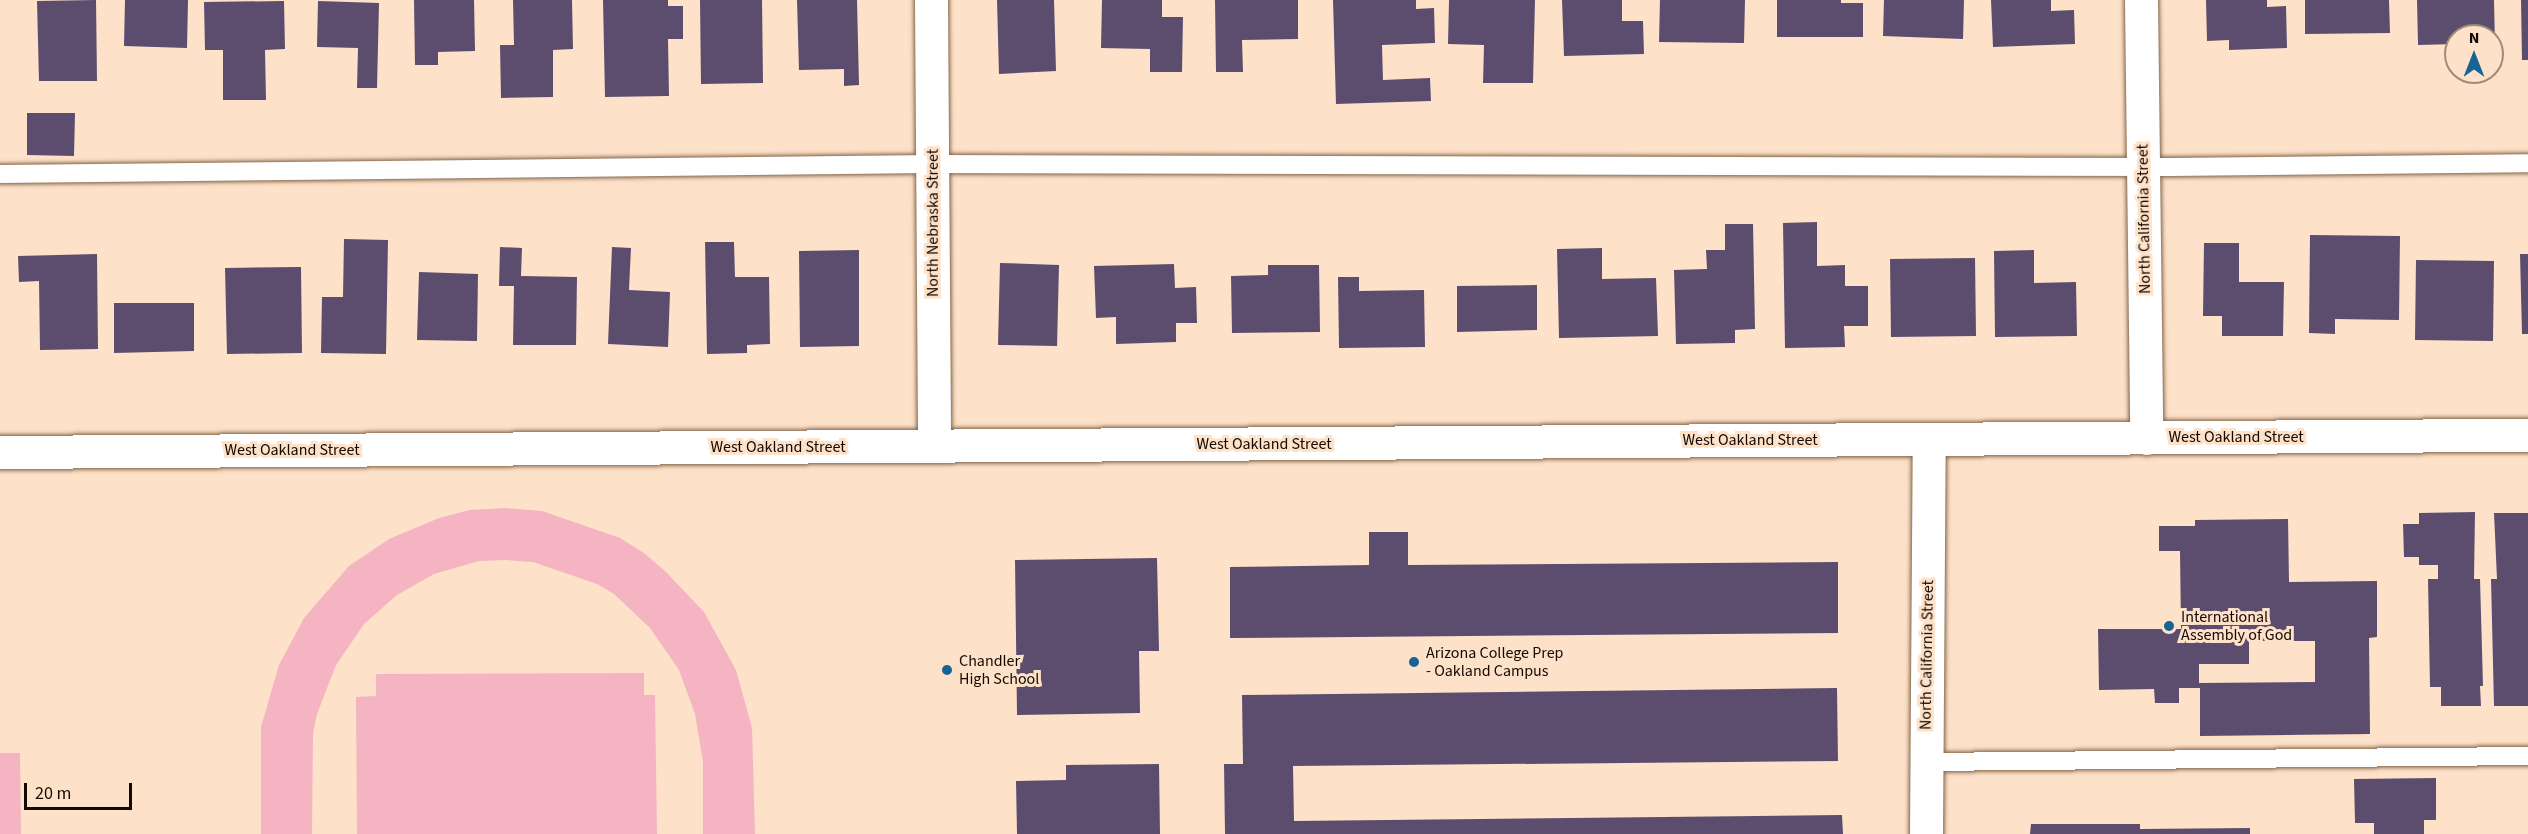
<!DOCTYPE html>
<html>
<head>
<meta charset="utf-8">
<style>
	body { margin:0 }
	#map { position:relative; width:2528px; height:834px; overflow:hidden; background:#fde1c8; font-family:"Source Sans 3",sans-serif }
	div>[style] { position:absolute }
	.green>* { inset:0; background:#f4b4c2 }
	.building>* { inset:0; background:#5c4d6e }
	.roads { filter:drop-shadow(0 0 2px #826448) drop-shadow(0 0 2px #826448) }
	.lane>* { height:18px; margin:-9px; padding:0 9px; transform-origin:9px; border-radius:9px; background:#fff }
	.street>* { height:33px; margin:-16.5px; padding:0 16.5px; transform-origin:16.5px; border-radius:16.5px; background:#fff }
	.dots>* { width:16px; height:16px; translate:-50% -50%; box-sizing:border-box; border:3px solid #fde1c8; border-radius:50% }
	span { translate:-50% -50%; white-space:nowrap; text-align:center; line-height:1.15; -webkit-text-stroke:6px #fde1c8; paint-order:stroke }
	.street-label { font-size:16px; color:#140902 }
	.poi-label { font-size:16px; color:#140902 }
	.left { translate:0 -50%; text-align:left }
	.north { position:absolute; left:2444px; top:24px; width:60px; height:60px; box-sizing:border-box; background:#fde1c8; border:2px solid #a08b79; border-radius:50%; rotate:0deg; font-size:16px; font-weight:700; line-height:24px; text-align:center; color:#140902 }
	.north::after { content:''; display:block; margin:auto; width:21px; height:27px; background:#176396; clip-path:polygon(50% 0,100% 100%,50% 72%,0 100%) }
	.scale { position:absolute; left:24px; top:783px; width:108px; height:27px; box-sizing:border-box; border:3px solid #140902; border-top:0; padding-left:8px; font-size:18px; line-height:21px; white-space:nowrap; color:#140902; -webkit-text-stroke:4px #fde1c8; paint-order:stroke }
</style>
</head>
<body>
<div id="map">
	<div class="green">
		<div style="clip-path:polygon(505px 508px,542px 511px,620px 538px,644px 553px,665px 571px,704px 612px,736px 670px,752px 728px,755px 834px,703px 834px,703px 762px,695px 714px,679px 670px,650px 628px,614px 594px,597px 584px,533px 562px,505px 560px,479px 561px,434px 574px,397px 595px,364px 624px,336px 665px,317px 714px,313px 733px,312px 834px,261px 834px,261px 727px,279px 665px,304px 618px,349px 566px,389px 539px,439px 518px,470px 510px)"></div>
		<div style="clip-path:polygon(644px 673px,644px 695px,655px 695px,657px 834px,357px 834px,356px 697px,376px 696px,376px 674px)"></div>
		<div style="clip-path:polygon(0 753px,20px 753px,21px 834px,0 834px)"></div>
	</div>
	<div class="building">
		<div style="clip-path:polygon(96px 0,97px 81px,39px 81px,37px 1px)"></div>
		<div style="clip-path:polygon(125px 0,188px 0,187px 48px,124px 46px)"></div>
		<div style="clip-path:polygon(414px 0,474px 0,475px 51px,438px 52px,438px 65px,415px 65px)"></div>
		<div style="clip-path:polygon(513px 0,572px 0,573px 49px,553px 50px,553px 97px,501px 98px,500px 45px,514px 45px)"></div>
		<div style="clip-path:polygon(603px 0,668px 0,668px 6px,683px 6px,683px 39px,668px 39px,669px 96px,605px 97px)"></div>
		<div style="clip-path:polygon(700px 0,762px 0,763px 83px,701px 84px)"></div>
		<div style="clip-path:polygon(797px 0,857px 0,859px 85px,844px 86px,844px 69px,799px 70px)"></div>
		<div style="clip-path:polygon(997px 0,1054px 0,1056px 71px,999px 74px)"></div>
		<div style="clip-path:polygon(1102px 0,1162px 0,1162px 17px,1183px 17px,1182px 72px,1150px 72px,1150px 49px,1101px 48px)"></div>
		<div style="clip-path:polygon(1215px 0,1298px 0,1298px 39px,1242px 40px,1243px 72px,1216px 72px)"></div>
		<div style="clip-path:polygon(1333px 0,1416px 0,1416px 9px,1434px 8px,1435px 43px,1382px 45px,1383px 80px,1430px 78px,1431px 101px,1336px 104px)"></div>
		<div style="clip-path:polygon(1449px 0,1535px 0,1533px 83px,1483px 83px,1484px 45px,1448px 44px)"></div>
		<div style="clip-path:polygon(1562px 0,1622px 0,1622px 21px,1643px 21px,1644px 54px,1564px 56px)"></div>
		<div style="clip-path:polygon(1660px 0,1745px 0,1744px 43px,1659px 42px)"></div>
		<div style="clip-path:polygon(1777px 0,1841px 0,1841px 3px,1863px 3px,1863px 37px,1777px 37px)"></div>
		<div style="clip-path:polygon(1884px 0,1964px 0,1963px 39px,1883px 36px)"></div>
		<div style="clip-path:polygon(1991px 0,2051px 0,2051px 11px,2074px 10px,2075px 44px,1993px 47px)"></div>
		<div style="clip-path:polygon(2206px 0,2267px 0,2267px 7px,2286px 6px,2287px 48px,2229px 50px,2229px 40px,2207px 41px)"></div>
		<div style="clip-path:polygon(2305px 0,2389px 0,2390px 33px,2305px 34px)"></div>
		<div style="clip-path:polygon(2417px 0,2494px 0,2495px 44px,2492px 44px,2492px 36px,2456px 36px,2456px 44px,2418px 45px)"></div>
		<div style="clip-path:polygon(2521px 0,2528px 0,2528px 60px,2522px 60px)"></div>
		<div style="clip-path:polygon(284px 1px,285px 49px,265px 50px,266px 100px,223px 100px,223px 50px,205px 50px,204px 2px)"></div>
		<div style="clip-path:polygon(318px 1px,379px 3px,377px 88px,357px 88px,358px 48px,317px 47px)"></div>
		<div style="clip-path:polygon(27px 113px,75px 113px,74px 156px,27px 155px)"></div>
		<div style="clip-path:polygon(1817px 222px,1817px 266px,1845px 265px,1845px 286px,1868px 286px,1868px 326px,1844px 326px,1845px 347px,1785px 348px,1783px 223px)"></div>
		<div style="clip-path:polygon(1725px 224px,1753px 224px,1755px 329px,1735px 330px,1735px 343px,1676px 344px,1674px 270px,1707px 269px,1706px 250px,1725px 250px)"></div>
		<div style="clip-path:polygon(2310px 235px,2400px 236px,2399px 320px,2335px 319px,2335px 334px,2309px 333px)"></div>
		<div style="clip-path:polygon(344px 239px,388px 240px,386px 354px,321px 353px,322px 297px,343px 297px)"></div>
		<div style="clip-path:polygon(705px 242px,734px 242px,735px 277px,769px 277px,770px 344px,747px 345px,747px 353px,707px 354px)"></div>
		<div style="clip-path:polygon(2204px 243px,2239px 243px,2239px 282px,2284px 282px,2283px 336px,2222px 336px,2222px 316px,2203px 316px)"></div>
		<div style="clip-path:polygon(500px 247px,522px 248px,521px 276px,577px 277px,576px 345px,513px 345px,514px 286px,499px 286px)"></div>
		<div style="clip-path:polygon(612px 247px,631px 248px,629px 290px,670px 292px,668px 347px,608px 344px)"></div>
		<div style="clip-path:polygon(1602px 248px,1602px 279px,1656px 278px,1658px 336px,1559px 338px,1557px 249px)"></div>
		<div style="clip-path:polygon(859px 250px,859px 346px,800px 347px,799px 251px)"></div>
		<div style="clip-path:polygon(2034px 250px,2034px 283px,2076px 282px,2077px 336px,1995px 337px,1994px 251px)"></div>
		<div style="clip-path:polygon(97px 254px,98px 349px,40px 350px,39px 281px,19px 282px,18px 256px)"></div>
		<div style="clip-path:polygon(2520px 254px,2528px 254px,2528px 334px,2522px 334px)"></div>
		<div style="clip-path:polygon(1975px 258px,1976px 336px,1891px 337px,1890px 259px)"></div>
		<div style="clip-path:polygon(2416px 260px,2494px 261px,2493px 341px,2415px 340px)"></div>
		<div style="clip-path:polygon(1000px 263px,1059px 265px,1057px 346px,998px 345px)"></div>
		<div style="clip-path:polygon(1174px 264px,1175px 288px,1196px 287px,1197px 323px,1176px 323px,1176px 342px,1116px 344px,1116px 317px,1096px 318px,1094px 266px)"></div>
		<div style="clip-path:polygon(1268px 265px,1319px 265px,1320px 332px,1232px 333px,1231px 276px,1268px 275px)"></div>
		<div style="clip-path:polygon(301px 267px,302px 353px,227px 354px,225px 268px)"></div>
		<div style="clip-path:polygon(419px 272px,478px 274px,477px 341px,417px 340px)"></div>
		<div style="clip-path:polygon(1338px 277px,1359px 277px,1359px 291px,1424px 290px,1425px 347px,1339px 348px)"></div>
		<div style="clip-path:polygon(1537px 285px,1537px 330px,1457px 332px,1457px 286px)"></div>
		<div style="clip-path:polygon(114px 303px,194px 303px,194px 351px,114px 353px)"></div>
		<div style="clip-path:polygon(2475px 512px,2474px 579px,2480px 579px,2483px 686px,2480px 686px,2481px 706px,2441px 706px,2441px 687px,2430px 687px,2428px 579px,2438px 579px,2438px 565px,2419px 565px,2419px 557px,2404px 557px,2403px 524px,2419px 524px,2419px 513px)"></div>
		<div style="clip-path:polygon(2494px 513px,2528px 513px,2528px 706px,2494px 706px,2491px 579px,2497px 579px)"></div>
		<div style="clip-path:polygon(evenodd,2288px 519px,2289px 582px,2377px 581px,2377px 637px,2369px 638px,2370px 734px,2200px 736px,2200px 688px,2179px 688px,2179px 703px,2155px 703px,2154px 689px,2099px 690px,2098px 629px,2181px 629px,2180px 551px,2159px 551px,2159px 526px,2195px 526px,2195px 520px,2288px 519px,2249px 641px,2315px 641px,2315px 682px,2199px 683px,2199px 664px,2249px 664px,2249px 641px)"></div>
		<div style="clip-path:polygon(1369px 532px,1408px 532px,1408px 565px,1838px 562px,1838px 633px,1230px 638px,1230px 567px,1369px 565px)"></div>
		<div style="clip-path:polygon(1157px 558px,1159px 651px,1139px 651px,1140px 713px,1017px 715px,1015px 560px)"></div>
		<div style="clip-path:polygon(1837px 688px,1838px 761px,1293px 766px,1294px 821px,1842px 815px,1843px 834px,1225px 834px,1224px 764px,1243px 764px,1242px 695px)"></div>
		<div style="clip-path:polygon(1159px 764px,1160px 834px,1017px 834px,1016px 781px,1066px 780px,1066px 765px)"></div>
		<div style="clip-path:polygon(2436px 778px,2436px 820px,2424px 820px,2424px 834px,2374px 834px,2374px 823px,2355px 823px,2354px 779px)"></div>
		<div style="clip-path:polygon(2031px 824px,2140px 824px,2140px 829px,2250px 828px,2250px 834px,2030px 834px)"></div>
	</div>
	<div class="roads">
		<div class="lane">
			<div style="left:0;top:174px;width:932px;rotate:-0.61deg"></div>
			<div style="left:932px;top:164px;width:1238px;rotate:0.14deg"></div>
			<div style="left:2170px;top:167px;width:358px;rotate:-0.6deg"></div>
			<div style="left:1925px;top:762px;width:603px;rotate:-0.57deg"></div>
		</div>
		<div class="street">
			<div style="left:931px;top:0;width:446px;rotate:89.6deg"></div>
			<div style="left:2141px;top:0;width:438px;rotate:89.3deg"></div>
			<div style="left:0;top:452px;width:2528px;rotate:-0.39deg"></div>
			<div style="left:1926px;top:834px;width:395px;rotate:-89.6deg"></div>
		</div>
	</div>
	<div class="dots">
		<div style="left:2169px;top:626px;background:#176396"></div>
		<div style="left:1414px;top:662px;background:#176396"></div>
		<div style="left:947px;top:670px;background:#176396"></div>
	</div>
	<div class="street-label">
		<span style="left:2144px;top:219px;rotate:-91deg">North California Street</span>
		<span style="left:933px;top:223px;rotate:-90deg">North Nebraska Street</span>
		<span style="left:2236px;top:437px">West Oakland Street</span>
		<span style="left:1750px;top:440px">West Oakland Street</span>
		<span style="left:1264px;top:444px">West Oakland Street</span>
		<span style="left:778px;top:447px">West Oakland Street</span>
		<span style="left:292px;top:450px">West Oakland Street</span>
		<span style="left:1927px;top:655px;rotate:-89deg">North California Street</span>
	</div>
	<div class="poi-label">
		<span class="left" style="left:2181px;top:626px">International<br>Assembly of God</span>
		<span class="left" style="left:1426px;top:662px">Arizona College Prep<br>- Oakland Campus</span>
		<span class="left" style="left:959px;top:670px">Chandler<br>High School</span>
	</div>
	<div class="north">N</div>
	<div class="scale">20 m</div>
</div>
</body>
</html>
